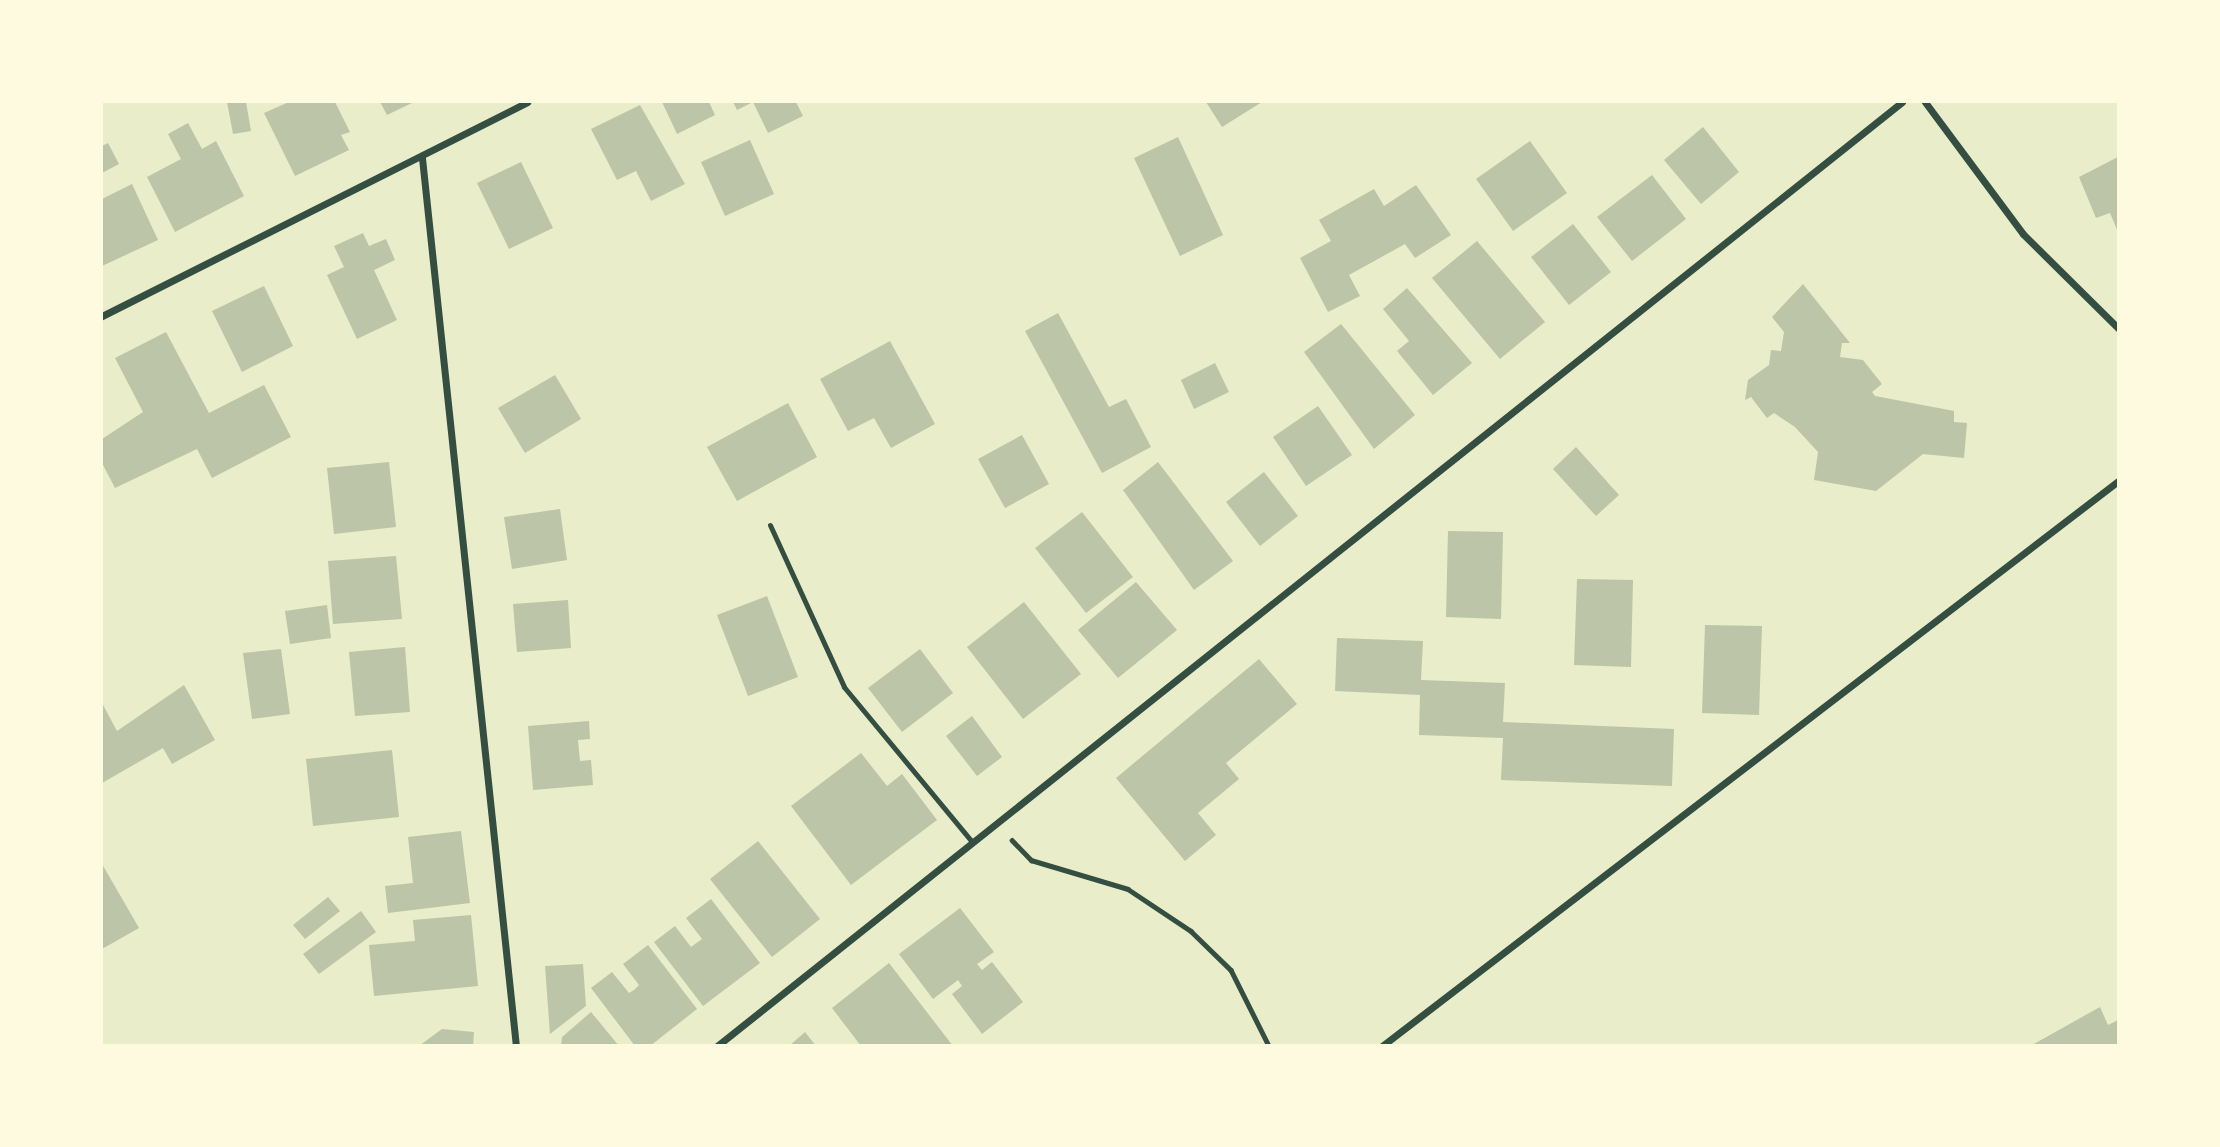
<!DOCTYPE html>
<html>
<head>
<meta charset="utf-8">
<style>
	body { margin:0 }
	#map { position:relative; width:2220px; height:1147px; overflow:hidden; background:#e9edc9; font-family:"Noto Serif",serif }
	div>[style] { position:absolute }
	.building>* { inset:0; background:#bcc5a7 }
	.path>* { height:4.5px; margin:-2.25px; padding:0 2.25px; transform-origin:2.25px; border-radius:2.25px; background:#344e41 }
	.service>* { height:5px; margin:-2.5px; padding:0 2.5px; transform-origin:2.5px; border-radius:2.5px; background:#344e41 }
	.minor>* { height:7px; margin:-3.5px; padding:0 3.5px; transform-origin:3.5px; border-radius:3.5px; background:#344e41 }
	span { translate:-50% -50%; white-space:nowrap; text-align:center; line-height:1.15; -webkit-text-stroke:5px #fefae0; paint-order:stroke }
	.frame { position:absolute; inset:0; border:103px solid #fefae0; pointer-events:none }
</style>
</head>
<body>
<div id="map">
	<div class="building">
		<div style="clip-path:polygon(227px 102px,246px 102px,251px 131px,233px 134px)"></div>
		<div style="clip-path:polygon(289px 102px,335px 102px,350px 132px,341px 135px,349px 150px,295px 176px,264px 113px)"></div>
		<div style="clip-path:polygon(380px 102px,414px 102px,387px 115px)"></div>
		<div style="clip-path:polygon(662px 102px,709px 102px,715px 115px,677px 134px)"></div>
		<div style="clip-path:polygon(733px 102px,796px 102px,803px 116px,768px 133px,753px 102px,737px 110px)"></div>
		<div style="clip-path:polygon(1206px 102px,1262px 102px,1222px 127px)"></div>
		<div style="clip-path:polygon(640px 105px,685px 184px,651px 201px,636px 171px,617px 180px,591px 129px)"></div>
		<div style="clip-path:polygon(188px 123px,202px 149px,216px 141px,244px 196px,175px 232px,147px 177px,181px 159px,168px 134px)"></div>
		<div style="clip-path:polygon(1703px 127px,1739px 172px,1701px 204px,1664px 160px)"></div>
		<div style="clip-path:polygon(1178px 137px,1223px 235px,1180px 256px,1134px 158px)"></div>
		<div style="clip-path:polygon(750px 140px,774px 194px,725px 216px,701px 162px)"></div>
		<div style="clip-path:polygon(1530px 141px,1567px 193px,1513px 231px,1476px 179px)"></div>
		<div style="clip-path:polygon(108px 143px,119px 164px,102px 173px,102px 146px)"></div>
		<div style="clip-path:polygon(2118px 157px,2118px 232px,2110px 213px,2096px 218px,2079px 177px)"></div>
		<div style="clip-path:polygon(521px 162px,553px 228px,509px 249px,477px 183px)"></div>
		<div style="clip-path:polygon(1652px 175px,1686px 219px,1632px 261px,1597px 217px)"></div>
		<div style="clip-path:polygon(132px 184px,158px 240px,102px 266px,102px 199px)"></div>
		<div style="clip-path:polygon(1416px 185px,1451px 235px,1415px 258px,1405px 244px,1349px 275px,1360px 296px,1328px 312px,1300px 258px,1331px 241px,1319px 220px,1374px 189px,1384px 206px)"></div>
		<div style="clip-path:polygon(1573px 224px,1611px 272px,1569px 305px,1531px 257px)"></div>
		<div style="clip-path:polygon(363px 233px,369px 246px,386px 239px,395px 260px,374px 270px,397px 320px,357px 339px,327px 275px,344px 267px,334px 246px)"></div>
		<div style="clip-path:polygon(1477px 241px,1545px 322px,1500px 359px,1432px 278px)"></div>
		<div style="clip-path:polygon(1803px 284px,1850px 343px,1842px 343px,1840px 357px,1863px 360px,1882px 384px,1872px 392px,1875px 396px,1954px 411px,1954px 422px,1967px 423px,1964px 458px,1923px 454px,1876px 491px,1814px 480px,1818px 452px,1795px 427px,1774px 413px,1767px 418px,1751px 397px,1745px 400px,1748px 380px,1769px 365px,1771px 350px,1781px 351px,1784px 332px,1772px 317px)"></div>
		<div style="clip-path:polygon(264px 286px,293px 346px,242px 372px,212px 311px)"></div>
		<div style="clip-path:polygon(1407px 288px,1472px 363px,1433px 395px,1397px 351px,1409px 341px,1383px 309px)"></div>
		<div style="clip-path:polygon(1058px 313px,1109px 407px,1126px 399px,1151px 447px,1102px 473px,1025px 331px)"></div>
		<div style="clip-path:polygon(1341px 324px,1415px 415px,1374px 449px,1304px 352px)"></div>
		<div style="clip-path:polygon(166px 332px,209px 413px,264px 385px,291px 437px,212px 478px,197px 449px,115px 488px,102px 463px,102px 439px,143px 412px,115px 358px)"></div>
		<div style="clip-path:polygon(890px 341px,935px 424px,891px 448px,874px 418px,848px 431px,820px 379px)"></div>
		<div style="clip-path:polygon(1215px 363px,1229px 392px,1194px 409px,1181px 380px)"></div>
		<div style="clip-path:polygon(555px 375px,581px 419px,525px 453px,498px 408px)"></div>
		<div style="clip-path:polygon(788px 403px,817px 457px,737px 501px,707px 447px)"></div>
		<div style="clip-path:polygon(1318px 406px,1352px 455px,1306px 486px,1273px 437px)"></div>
		<div style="clip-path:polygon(1022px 435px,1049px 484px,1005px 508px,978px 459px)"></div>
		<div style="clip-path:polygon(1576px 447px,1619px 495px,1596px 516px,1553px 469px)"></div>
		<div style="clip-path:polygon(389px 462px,396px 527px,334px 534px,327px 468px)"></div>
		<div style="clip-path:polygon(1158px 462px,1233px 561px,1194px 590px,1123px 490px)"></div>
		<div style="clip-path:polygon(1264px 472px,1298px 516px,1260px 546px,1226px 502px)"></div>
		<div style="clip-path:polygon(560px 509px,567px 560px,512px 569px,504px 517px)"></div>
		<div style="clip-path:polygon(1082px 512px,1133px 577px,1086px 613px,1035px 548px)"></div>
		<div style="clip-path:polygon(1448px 531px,1503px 532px,1501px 619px,1446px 617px)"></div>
		<div style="clip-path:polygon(396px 556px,402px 619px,333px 624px,328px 561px)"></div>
		<div style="clip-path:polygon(1577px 579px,1633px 580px,1631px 667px,1574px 665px)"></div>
		<div style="clip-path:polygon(1136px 582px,1177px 630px,1118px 678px,1078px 630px)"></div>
		<div style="clip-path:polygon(767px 596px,798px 677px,748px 696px,717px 615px)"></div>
		<div style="clip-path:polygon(568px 600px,571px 648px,517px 652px,513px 604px)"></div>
		<div style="clip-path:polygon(1024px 602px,1081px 674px,1023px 719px,967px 647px)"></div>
		<div style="clip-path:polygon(327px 605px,331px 638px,290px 644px,285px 611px)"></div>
		<div style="clip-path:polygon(1705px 625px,1762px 626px,1759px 715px,1702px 713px)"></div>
		<div style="clip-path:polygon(1337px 638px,1423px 641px,1421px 680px,1505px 683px,1503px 722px,1674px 729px,1672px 786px,1501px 780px,1503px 738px,1419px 735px,1420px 695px,1335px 691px)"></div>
		<div style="clip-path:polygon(405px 647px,410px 712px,355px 716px,349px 652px)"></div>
		<div style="clip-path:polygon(281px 649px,290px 714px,252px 719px,243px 653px)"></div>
		<div style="clip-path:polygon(920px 649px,953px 693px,902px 732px,868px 688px)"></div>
		<div style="clip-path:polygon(1259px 659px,1297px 704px,1226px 763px,1239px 779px,1198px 813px,1216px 835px,1185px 861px,1116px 778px)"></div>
		<div style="clip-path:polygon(184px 685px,215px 740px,172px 764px,163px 748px,102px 783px,102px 703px,117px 731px)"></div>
		<div style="clip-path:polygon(972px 716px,1002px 757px,977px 776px,946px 736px)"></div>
		<div style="clip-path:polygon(589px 721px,590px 739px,578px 740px,580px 761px,591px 760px,593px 785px,533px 790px,528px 726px)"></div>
		<div style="clip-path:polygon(392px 750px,399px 817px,313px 826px,306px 759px)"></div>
		<div style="clip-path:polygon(861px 753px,887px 786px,902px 774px,937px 820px,851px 885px,791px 806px)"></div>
		<div style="clip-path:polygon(461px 831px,470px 903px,388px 913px,385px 886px,413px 883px,408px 837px)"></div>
		<div style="clip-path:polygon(758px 841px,820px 919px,772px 957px,710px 879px)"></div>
		<div style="clip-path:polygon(102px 864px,139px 928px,102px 949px)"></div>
		<div style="clip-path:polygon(328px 897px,340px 911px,305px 939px,293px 925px)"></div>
		<div style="clip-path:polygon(711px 899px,760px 963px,703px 1006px,654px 942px,675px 926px,691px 947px,702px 939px,686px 918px)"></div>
		<div style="clip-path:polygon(960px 908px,994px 952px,977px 964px,982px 970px,992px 962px,1023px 1002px,982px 1034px,952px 994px,962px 986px,958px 980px,933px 999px,899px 954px)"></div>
		<div style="clip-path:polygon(361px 911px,376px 932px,319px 974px,303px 954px)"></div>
		<div style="clip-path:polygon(471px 915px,478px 986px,374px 996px,369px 945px,415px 941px,413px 920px)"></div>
		<div style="clip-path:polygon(648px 945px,697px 1009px,650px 1046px,635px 1046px,591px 988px,612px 972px,629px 993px,634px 990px,639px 985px,623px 964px)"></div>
		<div style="clip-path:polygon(889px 963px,953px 1046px,861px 1046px,832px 1008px)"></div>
		<div style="clip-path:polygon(583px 964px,586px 1006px,550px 1034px,545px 966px)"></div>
		<div style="clip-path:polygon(2100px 1007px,2108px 1025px,2118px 1020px,2118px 1046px,2030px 1046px)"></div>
		<div style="clip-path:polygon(591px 1012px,619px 1046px,561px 1046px,562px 1037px)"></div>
		<div style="clip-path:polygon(442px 1029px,474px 1032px,473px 1046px,419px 1046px)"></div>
		<div style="clip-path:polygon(805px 1032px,816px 1046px,789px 1046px)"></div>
	</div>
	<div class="path">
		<div style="left:1012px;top:840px;width:28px;rotate:46deg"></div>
		<div style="left:1031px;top:860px;width:101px;rotate:16.6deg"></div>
		<div style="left:1128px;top:889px;width:76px;rotate:33.7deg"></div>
		<div style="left:1191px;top:931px;width:56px;rotate:44.3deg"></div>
		<div style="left:1231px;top:970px;width:85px;rotate:63.4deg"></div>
	</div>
	<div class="service">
		<div style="left:770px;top:525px;width:178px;rotate:65.4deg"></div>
		<div style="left:844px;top:687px;width:202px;rotate:50.4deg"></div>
	</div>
	<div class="minor">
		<div style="left:1925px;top:102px;width:164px;rotate:53.4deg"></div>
		<div style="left:2023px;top:234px;width:134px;rotate:44.7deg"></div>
		<div style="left:422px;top:158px;width:893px;rotate:83.96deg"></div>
		<div style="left:102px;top:316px;width:476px;rotate:-26.7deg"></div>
		<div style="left:717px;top:1046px;width:1515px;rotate:-38.54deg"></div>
		<div style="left:1382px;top:1046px;width:928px;rotate:-37.51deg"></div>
	</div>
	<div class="frame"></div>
</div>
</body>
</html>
